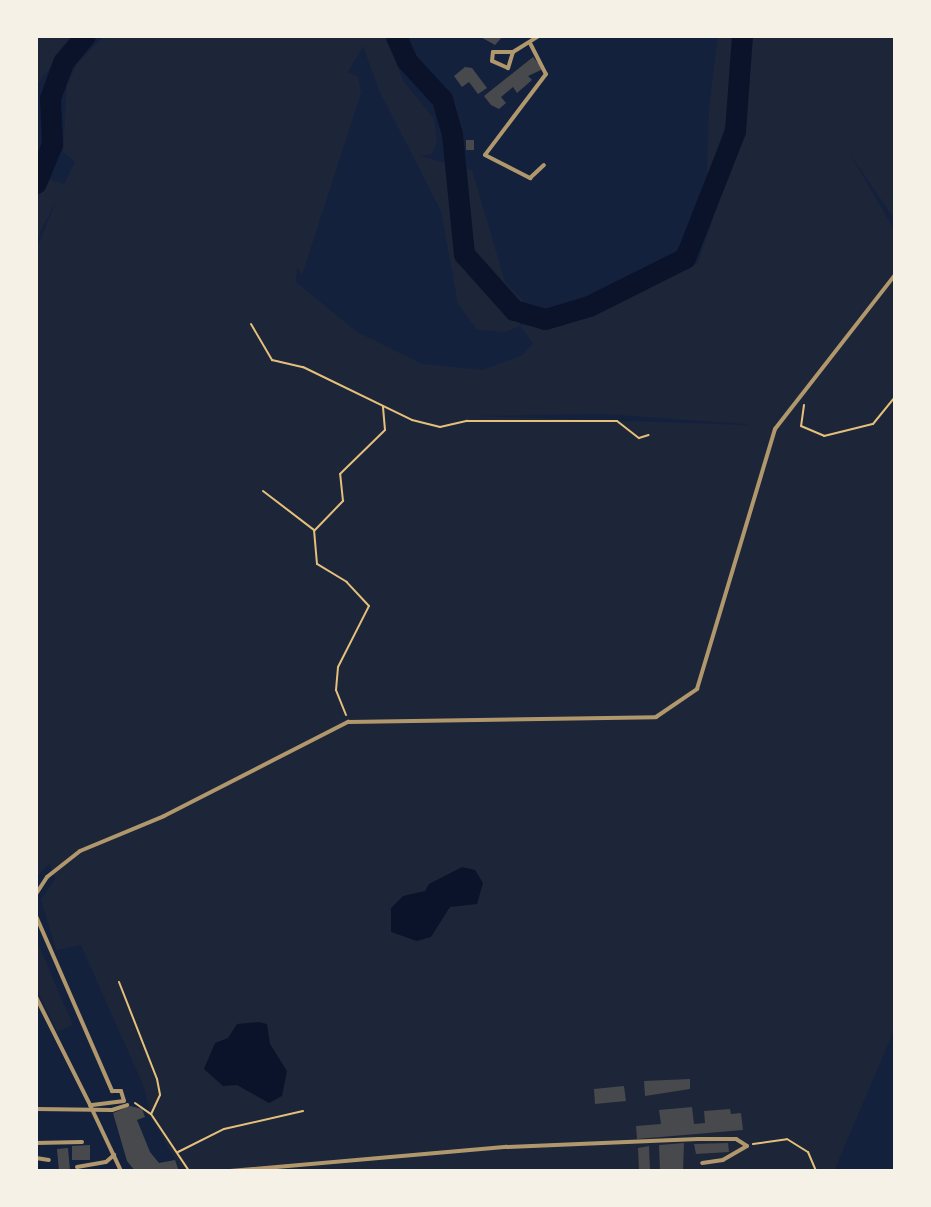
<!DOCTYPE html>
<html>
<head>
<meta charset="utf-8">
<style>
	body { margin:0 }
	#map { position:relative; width:931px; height:1207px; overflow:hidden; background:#14213d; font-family:Signika,sans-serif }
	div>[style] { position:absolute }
	.green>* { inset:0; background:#1d2539 }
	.water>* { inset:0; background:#0b132b }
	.river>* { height:21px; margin:-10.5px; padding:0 10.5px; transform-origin:10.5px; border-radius:10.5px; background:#0b132b }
	.building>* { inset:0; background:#48494c }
	.path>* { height:2px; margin:-1px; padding:0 1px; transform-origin:1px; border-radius:1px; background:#e5c07b }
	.service>* { height:4px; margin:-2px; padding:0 2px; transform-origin:2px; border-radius:2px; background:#b1986c }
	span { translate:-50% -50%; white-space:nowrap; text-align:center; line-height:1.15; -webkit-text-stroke:4.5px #f6f1e7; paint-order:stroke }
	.frame { position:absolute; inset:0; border:38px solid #f6f1e7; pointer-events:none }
</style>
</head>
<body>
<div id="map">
	<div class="green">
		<div style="clip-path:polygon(36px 36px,75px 36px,36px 86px)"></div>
		<div style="clip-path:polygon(evenodd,104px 36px,384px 36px,404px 82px,434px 119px,437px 142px,432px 154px,420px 156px,472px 170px,505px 282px,523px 301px,520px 325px,556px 323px,591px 311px,698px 263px,742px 133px,749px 36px,895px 36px,895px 220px,850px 154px,895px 231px,895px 1028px,834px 1171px,182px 1171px,151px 1118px,144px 1087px,81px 945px,56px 950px,41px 900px,55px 879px,50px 863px,36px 877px,36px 249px,58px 198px,36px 240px,36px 199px,48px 179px,64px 184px,75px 162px,63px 152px,67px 85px,77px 64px,104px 36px,363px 46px,379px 90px,441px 211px,458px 304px,477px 330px,505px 332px,520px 326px,533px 343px,523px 355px,482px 370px,422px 364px,357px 332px,296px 282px,297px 267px,302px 275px,361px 93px,358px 77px,348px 72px,363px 46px,104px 36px,603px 414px,746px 424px,747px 425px,474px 416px,603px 414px)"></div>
		<div style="clip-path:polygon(718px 36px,735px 36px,725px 125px,712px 178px,707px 172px,709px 109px)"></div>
		<div style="clip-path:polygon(36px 939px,73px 1025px,57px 1032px,36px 988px)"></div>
	</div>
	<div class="water">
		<div style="clip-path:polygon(462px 867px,475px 870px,483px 883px,477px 904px,450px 907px,431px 937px,417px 941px,391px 932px,391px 908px,403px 896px,425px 891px,429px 884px)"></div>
		<div style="clip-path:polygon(259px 1022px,267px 1024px,270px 1044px,287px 1071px,282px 1096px,269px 1103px,237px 1085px,223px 1086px,204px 1069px,215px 1043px,228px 1038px,237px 1024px)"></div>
	</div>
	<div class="river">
		<div style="left:396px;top:36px;width:27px;rotate:66deg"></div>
		<div style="left:407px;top:61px;width:52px;rotate:47.4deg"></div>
		<div style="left:442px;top:99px;width:36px;rotate:74deg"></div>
		<div style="left:452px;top:134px;width:121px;rotate:84.3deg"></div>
		<div style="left:464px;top:254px;width:75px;rotate:48.2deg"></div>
		<div style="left:514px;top:310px;width:32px;rotate:16deg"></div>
		<div style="left:545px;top:319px;width:46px;rotate:-16.5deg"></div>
		<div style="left:589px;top:306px;width:107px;rotate:-26.6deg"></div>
		<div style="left:685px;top:258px;width:136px;rotate:-68.5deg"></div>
		<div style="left:735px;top:131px;width:95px;rotate:-85.8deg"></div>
		<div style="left:36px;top:183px;width:42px;rotate:-67.7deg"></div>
		<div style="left:52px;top:144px;width:46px;rotate:-92.5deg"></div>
		<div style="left:50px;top:98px;width:38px;rotate:-70deg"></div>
		<div style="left:63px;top:62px;width:34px;rotate:-50deg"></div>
	</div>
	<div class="building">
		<div style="clip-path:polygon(479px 36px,503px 36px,495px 45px)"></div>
		<div style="clip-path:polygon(533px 57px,543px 69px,528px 76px,532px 80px,517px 93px,513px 87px,501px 97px,506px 103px,499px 109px,491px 105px,484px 96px)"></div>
		<div style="clip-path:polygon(465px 67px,472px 68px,487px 88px,478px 94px,469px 82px,462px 87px,454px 76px)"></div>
		<div style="clip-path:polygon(466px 140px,474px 140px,474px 150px,466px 150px)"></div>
		<div style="clip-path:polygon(690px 1079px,690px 1089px,645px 1096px,644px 1081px)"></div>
		<div style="clip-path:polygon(624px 1086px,626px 1101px,595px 1104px,594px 1089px)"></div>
		<div style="clip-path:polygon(130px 1106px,142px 1109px,145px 1117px,137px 1120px,150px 1152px,159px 1163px,175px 1160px,179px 1171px,135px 1171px,127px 1161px,113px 1113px)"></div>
		<div style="clip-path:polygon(692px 1107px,694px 1124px,705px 1123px,704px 1111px,730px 1109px,731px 1114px,741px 1113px,743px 1130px,637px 1139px,636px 1126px,661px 1124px,659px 1110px)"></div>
		<div style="clip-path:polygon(684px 1143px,683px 1171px,660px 1171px,659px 1145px)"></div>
		<div style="clip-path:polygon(728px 1143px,729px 1152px,696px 1154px,694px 1144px)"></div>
		<div style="clip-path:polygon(90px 1145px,90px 1160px,72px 1160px,72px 1146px)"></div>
		<div style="clip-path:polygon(649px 1146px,650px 1171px,639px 1171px,638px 1148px)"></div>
		<div style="clip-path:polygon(68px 1148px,70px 1171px,59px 1171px,57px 1149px)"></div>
	</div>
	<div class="path">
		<div style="left:251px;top:324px;width:42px;rotate:59.7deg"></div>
		<div style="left:272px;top:360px;width:32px;rotate:13deg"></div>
		<div style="left:303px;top:367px;width:121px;rotate:25.9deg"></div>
		<div style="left:412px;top:420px;width:29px;rotate:14deg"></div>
		<div style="left:440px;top:427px;width:28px;rotate:-13deg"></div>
		<div style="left:467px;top:421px;width:150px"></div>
		<div style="left:617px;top:421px;width:28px;rotate:38deg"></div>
		<div style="left:639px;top:438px;width:10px;rotate:-17deg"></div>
		<div style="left:804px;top:405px;width:21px;rotate:98deg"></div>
		<div style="left:801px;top:426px;width:25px;rotate:23deg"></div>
		<div style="left:824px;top:436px;width:50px;rotate:-13.8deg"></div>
		<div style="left:873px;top:424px;width:35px;rotate:-51deg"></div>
		<div style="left:263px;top:491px;width:64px;rotate:37.4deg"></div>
		<div style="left:346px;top:715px;width:27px;rotate:-112deg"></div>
		<div style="left:336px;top:690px;width:23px;rotate:-85deg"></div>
		<div style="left:338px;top:667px;width:68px;rotate:-63.1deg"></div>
		<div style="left:369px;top:606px;width:33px;rotate:-133deg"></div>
		<div style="left:347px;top:582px;width:35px;rotate:-149deg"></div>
		<div style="left:317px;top:564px;width:33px;rotate:-95deg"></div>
		<div style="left:314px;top:531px;width:42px;rotate:-46deg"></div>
		<div style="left:343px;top:501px;width:27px;rotate:-96deg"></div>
		<div style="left:340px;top:474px;width:63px;rotate:-44.4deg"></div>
		<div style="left:385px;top:430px;width:24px;rotate:-95deg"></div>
		<div style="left:119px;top:982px;width:104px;rotate:68.6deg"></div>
		<div style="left:157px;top:1079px;width:16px;rotate:79deg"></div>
		<div style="left:160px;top:1095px;width:21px;rotate:115deg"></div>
		<div style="left:135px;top:1103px;width:19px;rotate:35deg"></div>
		<div style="left:151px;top:1114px;width:69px;rotate:56.3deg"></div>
		<div style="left:753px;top:1144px;width:34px;rotate:-8deg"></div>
		<div style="left:787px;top:1139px;width:25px;rotate:32deg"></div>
		<div style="left:808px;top:1152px;width:21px;rotate:67deg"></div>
		<div style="left:178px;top:1152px;width:51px;rotate:-26.6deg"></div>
		<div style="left:224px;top:1129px;width:81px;rotate:-12.8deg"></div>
	</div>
	<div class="service">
		<div style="left:530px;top:43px;width:35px;rotate:63deg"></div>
		<div style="left:546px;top:74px;width:101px;rotate:127deg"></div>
		<div style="left:485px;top:155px;width:51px;rotate:27.1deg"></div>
		<div style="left:530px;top:178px;width:19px;rotate:-43deg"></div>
		<div style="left:513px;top:52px;width:17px;rotate:107deg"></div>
		<div style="left:508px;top:68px;width:17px;rotate:-156deg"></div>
		<div style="left:492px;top:61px;width:9px;rotate:-84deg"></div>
		<div style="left:493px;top:52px;width:20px"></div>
		<div style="left:513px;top:52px;width:31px;rotate:-32deg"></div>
		<div style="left:36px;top:894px;width:20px;rotate:-57deg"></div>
		<div style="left:47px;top:877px;width:42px;rotate:-38.2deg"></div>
		<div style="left:80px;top:851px;width:91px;rotate:-22.6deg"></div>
		<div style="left:164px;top:816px;width:207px;rotate:-27.1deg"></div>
		<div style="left:348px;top:722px;width:308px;rotate:-0.9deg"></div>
		<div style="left:656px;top:717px;width:50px;rotate:-34.3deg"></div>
		<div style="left:697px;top:689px;width:271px;rotate:-73.3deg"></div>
		<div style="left:775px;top:429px;width:195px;rotate:-52.1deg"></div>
		<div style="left:36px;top:916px;width:191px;rotate:66.5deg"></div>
		<div style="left:112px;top:1091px;width:9px"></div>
		<div style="left:121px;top:1091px;width:10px;rotate:73deg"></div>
		<div style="left:124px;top:1101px;width:34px;rotate:173deg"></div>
		<div style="left:90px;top:1105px;width:73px;rotate:64.8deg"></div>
		<div style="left:36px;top:997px;width:121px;rotate:63.4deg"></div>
		<div style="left:36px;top:1109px;width:76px;rotate:0.8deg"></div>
		<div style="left:112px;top:1110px;width:16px;rotate:-18deg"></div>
		<div style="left:36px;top:1143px;width:46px;rotate:-1.2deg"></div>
		<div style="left:36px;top:1158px;width:13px;rotate:9deg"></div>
		<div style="left:77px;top:1167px;width:29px;rotate:-10deg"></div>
		<div style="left:106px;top:1162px;width:11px;rotate:-41deg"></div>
		<div style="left:230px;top:1171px;width:278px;rotate:-5deg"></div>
		<div style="left:507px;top:1147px;width:191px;rotate:-2.4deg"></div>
		<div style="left:698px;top:1139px;width:38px"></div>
		<div style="left:736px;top:1139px;width:13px;rotate:32deg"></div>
		<div style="left:747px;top:1146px;width:28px;rotate:150deg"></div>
		<div style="left:723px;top:1160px;width:21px;rotate:172deg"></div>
	</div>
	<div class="frame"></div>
</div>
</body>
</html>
